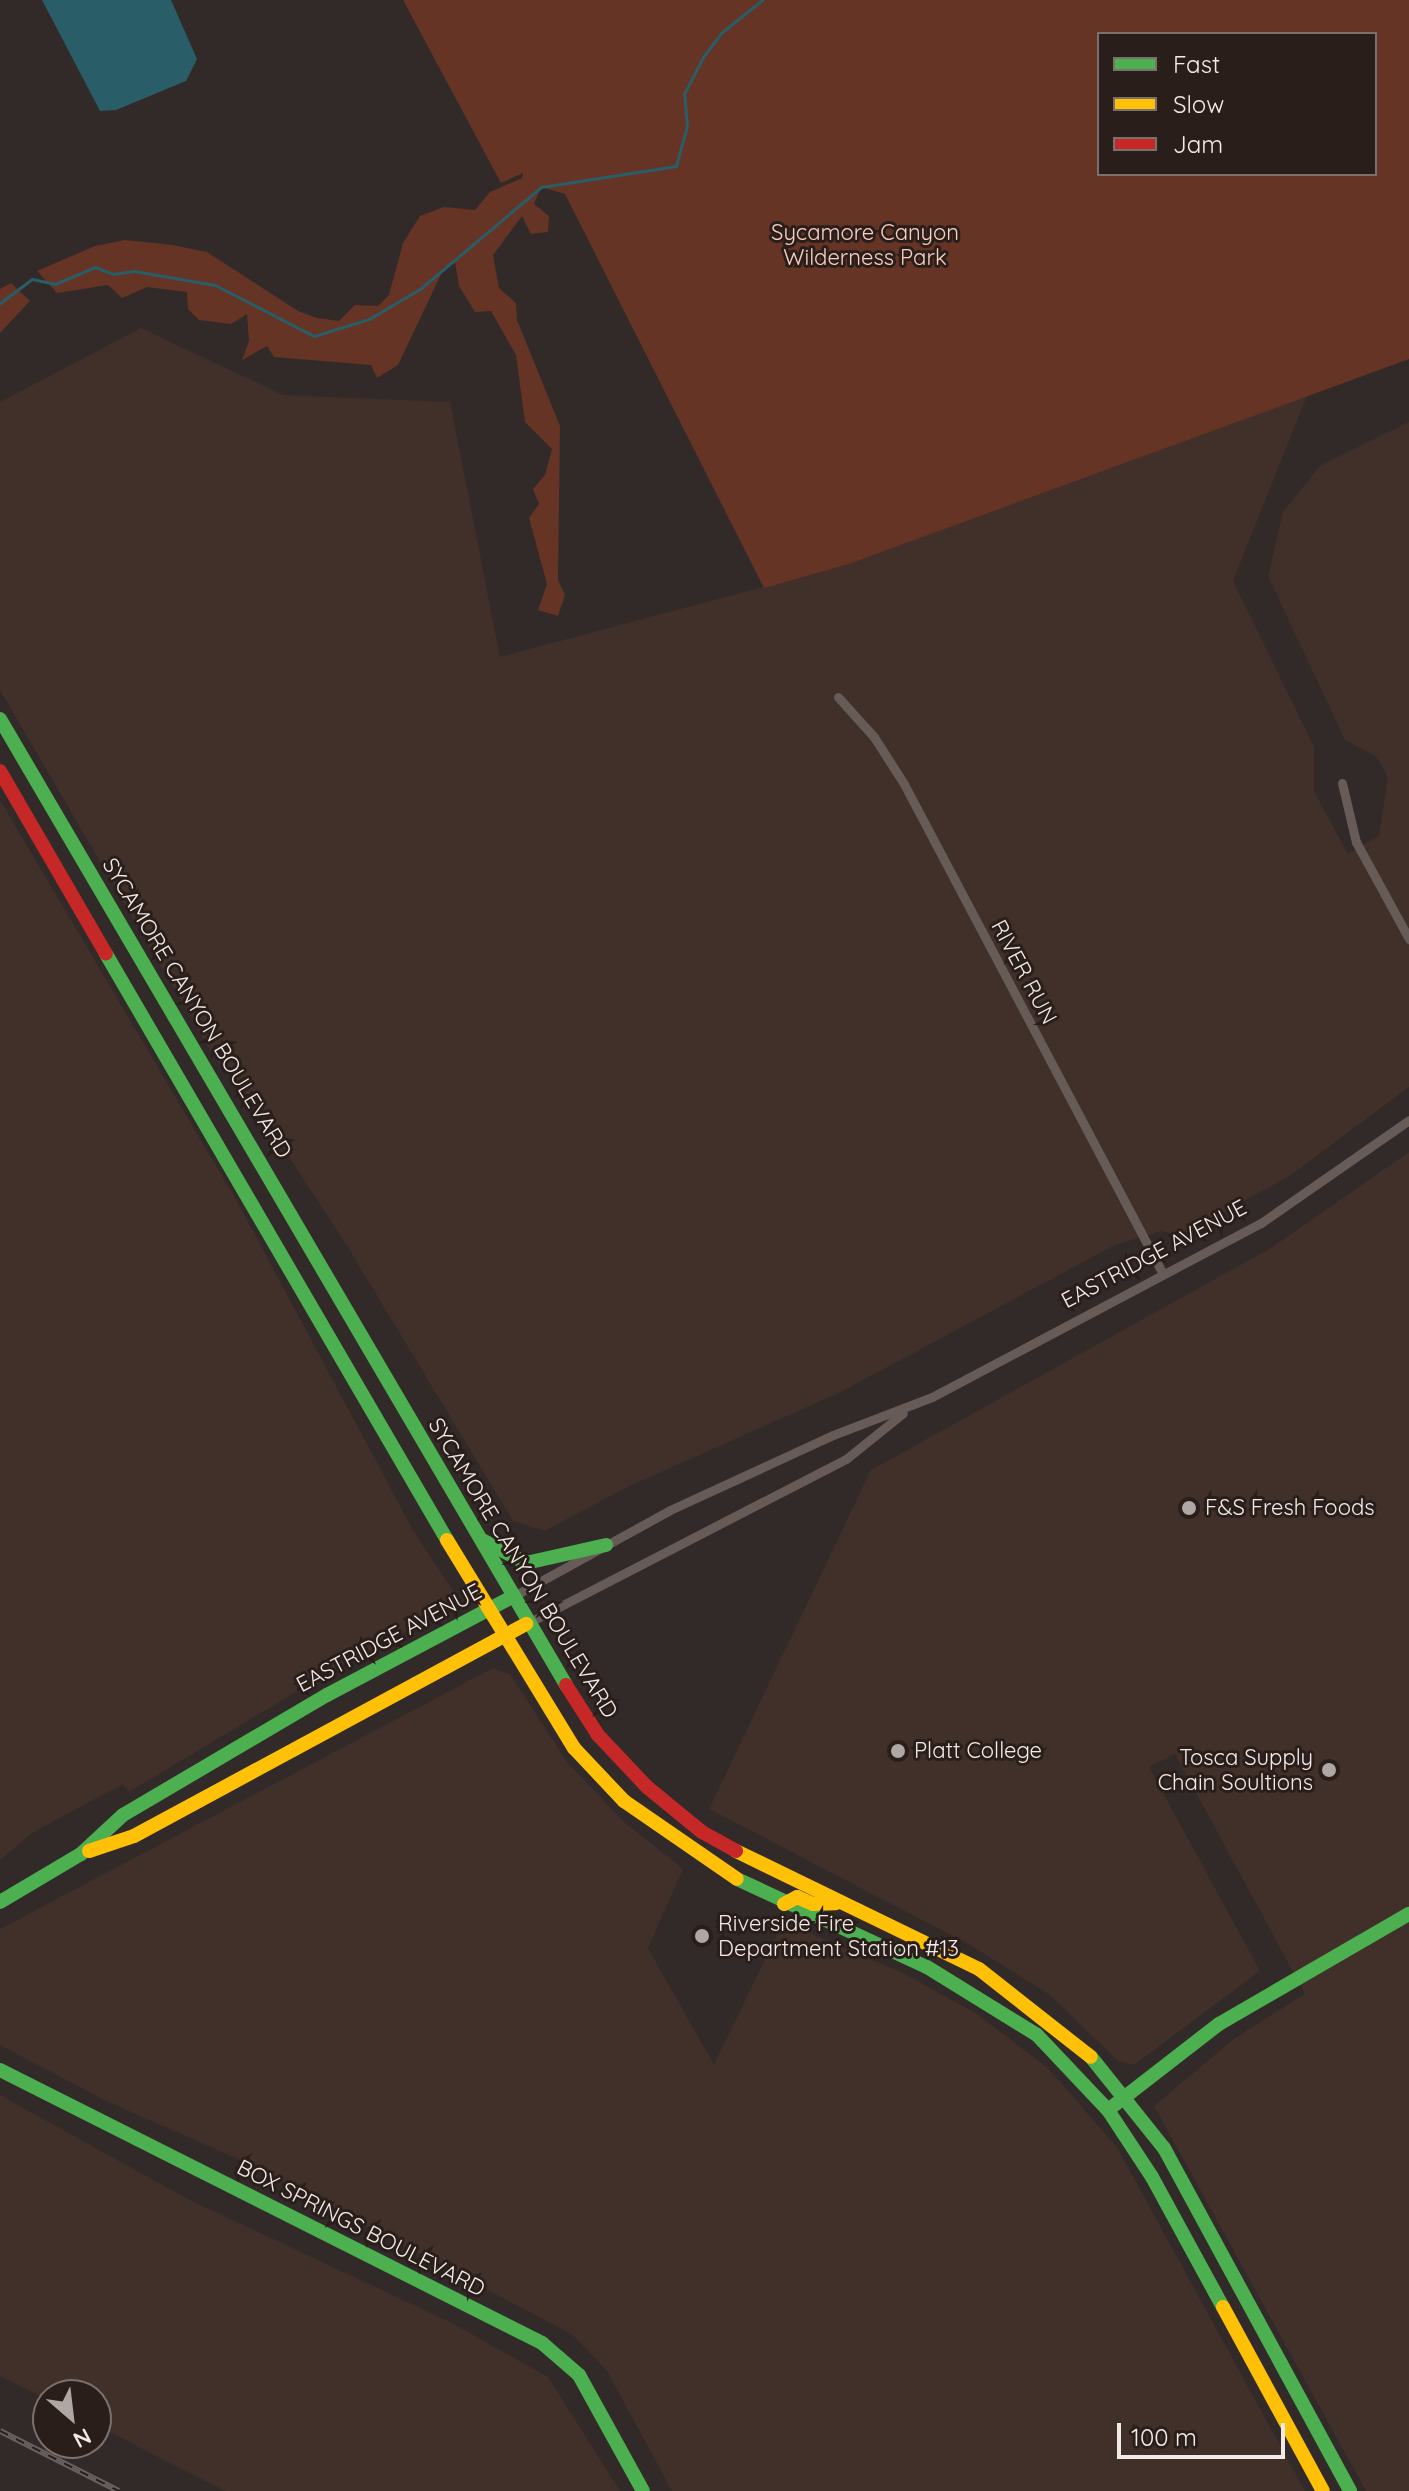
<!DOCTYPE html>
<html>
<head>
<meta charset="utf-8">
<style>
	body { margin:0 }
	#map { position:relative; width:1409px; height:2491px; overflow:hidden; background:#312a28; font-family:Quicksand,sans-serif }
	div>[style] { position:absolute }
	.built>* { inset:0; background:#412f2a }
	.green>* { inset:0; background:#653425 }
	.water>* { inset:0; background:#295d67 }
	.stream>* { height:3px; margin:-1.5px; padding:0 1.5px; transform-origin:1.5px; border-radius:1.5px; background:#295d67 }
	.street>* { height:9px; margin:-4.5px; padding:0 4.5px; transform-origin:4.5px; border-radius:4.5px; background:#675b58 }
	.fast>* { height:14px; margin:-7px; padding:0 7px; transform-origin:7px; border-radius:7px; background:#4caf50 }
	.slow>* { height:14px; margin:-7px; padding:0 7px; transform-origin:7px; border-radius:7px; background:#ffc107 }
	.jam>* { height:14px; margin:-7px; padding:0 7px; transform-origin:7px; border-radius:7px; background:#c62828 }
	.rail>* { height:6px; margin-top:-3px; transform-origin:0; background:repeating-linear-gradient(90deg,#2a1e1b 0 9px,#69615f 0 18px); box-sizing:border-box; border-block:2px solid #69615f }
	.dots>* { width:22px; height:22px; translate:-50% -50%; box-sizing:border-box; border:4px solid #2a1e1b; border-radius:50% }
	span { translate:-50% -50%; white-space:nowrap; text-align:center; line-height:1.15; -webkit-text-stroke:6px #2a1e1b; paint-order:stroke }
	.park-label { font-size:22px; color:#facec0 }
	.street-label { font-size:22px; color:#f2eae7 }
	.poi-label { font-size:22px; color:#f2eae7 }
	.left { translate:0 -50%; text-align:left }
	.right { translate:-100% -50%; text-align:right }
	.legend { position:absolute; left:1097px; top:32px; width:280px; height:144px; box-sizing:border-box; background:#2a1e1b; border:2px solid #7a706d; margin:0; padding:10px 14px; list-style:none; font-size:24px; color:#f2eae7 }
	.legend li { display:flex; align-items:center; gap:16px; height:40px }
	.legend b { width:40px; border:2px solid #7a706d }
	.north { position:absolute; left:32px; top:2379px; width:80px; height:80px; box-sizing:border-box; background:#2a1e1b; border:2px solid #7a706d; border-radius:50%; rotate:152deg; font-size:22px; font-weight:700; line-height:32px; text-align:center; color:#f2eae7 }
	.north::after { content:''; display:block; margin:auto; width:28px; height:36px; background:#aea7a4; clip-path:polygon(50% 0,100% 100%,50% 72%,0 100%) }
	.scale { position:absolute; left:1117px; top:2423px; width:168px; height:36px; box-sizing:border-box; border:4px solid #f2eae7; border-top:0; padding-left:10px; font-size:24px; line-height:28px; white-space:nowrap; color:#f2eae7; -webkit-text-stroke:6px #2a1e1b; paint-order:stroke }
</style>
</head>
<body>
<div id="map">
	<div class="built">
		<div style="clip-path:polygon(141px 328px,283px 395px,450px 402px,500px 657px,849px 564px,1307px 396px,1233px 581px,1314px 747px,1314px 791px,1348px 854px,1379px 836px,1388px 777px,1377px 757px,1345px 740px,1268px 576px,1283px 512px,1320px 466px,1409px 422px,1409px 1087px,1291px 1175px,1181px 1236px,1162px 1231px,1115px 1245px,841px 1392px,627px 1487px,545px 1531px,513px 1521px,349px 1249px,267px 1123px,214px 1057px,0 690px,0 402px)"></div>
		<div style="clip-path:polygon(0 800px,238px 1203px,413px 1530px,453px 1591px,445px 1611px,316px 1680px,129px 1792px,123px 1784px,32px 1833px,0 1860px)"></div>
		<div style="clip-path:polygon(1409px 1152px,1409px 2491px,1366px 2491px,1154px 2106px,1235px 2038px,1305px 1994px,1175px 1754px,1149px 1767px,1260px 1971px,1134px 2065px,1118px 2061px,1050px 1995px,970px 1945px,709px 1809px,871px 1470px,1271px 1248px)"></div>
		<div style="clip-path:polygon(493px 1668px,510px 1674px,567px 1762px,624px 1822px,683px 1869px,648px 1948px,714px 2065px,783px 1922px,903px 1973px,977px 2014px,1049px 2069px,1118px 2149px,1305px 2491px,672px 2491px,607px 2371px,573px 2335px,238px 2159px,106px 2101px,0 2045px,0 1929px)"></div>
		<div style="clip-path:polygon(0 2095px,186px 2198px,452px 2323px,548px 2377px,620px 2491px,225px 2491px,96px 2425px,96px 2395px,48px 2395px,48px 2400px,0 2376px)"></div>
	</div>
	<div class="green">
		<div style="clip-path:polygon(evenodd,403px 0,1409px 0,1409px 359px,849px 564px,764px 588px,565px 194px,541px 187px,534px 204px,549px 216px,548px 232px,531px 234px,522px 216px,493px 255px,499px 288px,516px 303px,517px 320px,560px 426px,558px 580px,565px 595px,558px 616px,538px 610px,547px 584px,529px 518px,539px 504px,533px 489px,545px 475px,552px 449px,525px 422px,516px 355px,491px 311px,475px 312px,459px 286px,455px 262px,444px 268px,398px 365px,377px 378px,371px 365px,274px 357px,267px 346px,242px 360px,249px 341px,247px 314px,231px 324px,199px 320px,188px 309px,187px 292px,147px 287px,122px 298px,108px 285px,57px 293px,37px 271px,95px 246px,125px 240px,172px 245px,207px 252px,298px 311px,317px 318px,339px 321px,355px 305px,378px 306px,389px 295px,403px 243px,420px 216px,444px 207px,475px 210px,490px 192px,522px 178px,523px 173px,501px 183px,403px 0,1099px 34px,1375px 34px,1375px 174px,1099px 174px,1099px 34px)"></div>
		<div style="clip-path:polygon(11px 283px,30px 301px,0 333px,0 289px)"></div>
	</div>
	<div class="water">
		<div style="clip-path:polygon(42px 0,171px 0,197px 59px,186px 81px,116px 110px,100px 111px)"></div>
	</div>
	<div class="stream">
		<div style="left:0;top:303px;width:40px;rotate:-37deg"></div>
		<div style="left:32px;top:279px;width:24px;rotate:12deg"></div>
		<div style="left:55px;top:284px;width:43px;rotate:-23deg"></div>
		<div style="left:95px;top:267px;width:19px;rotate:21deg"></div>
		<div style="left:113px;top:274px;width:21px;rotate:-8deg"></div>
		<div style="left:134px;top:271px;width:82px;rotate:9.8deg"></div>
		<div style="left:215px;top:285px;width:111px;rotate:27.3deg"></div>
		<div style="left:314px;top:336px;width:58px;rotate:-17.2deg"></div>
		<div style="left:369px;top:319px;width:59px;rotate:-30.5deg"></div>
		<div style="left:420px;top:289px;width:158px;rotate:-40.1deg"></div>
		<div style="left:541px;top:187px;width:137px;rotate:-8.8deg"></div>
		<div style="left:676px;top:166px;width:41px;rotate:-74.6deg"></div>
		<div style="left:687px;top:126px;width:32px;rotate:-95deg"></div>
		<div style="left:684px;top:94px;width:42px;rotate:-62.8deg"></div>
		<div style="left:703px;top:57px;width:30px;rotate:-53deg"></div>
		<div style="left:721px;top:33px;width:53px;rotate:-38.8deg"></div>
	</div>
	<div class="street">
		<div style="left:838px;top:697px;width:54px;rotate:48deg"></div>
		<div style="left:874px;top:737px;width:56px;rotate:57.4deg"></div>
		<div style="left:904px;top:784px;width:554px;rotate:62.14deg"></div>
		<div style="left:1342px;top:783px;width:61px;rotate:76.7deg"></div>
		<div style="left:1356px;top:842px;width:111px;rotate:61.3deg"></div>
		<div style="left:512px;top:1597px;width:180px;rotate:-28.8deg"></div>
		<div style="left:670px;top:1510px;width:179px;rotate:-24.7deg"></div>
		<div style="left:833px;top:1435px;width:106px;rotate:-21deg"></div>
		<div style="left:932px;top:1397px;width:372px;rotate:-27.9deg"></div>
		<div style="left:1261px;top:1223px;width:180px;rotate:-34.8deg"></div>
		<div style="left:526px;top:1624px;width:360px;rotate:-27.3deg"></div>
		<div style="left:846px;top:1459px;width:73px;rotate:-38.9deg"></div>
	</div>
	<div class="fast">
		<div style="left:0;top:719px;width:1120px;rotate:59.63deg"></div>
		<div style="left:106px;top:954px;width:678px;rotate:59.8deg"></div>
		<div style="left:482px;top:1540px;width:50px;rotate:27.6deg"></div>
		<div style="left:526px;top:1563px;width:82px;rotate:-12.7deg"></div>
		<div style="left:737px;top:1879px;width:209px;rotate:24.9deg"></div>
		<div style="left:927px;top:1967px;width:129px;rotate:31.7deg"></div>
		<div style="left:1037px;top:2035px;width:103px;rotate:46.6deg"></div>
		<div style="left:1108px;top:2110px;width:80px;rotate:56.7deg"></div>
		<div style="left:1152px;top:2177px;width:148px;rotate:61.4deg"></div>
		<div style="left:0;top:1902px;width:94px;rotate:-30.7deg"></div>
		<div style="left:81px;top:1854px;width:57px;rotate:-42.9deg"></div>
		<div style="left:123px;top:1815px;width:237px;rotate:-30.5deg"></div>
		<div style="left:327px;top:1695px;width:209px;rotate:-27.9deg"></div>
		<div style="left:1091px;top:2057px;width:117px;rotate:51.3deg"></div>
		<div style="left:1164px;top:2148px;width:390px;rotate:61.5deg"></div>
		<div style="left:0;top:2070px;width:607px;rotate:26.73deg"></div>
		<div style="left:542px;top:2343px;width:49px;rotate:40.9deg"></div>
		<div style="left:579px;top:2375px;width:132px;rotate:61.1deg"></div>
		<div style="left:1108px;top:2110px;width:140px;rotate:-37.8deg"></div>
		<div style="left:1219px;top:2024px;width:220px;rotate:-30.1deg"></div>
	</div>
	<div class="slow">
		<div style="left:447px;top:1540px;width:244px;rotate:58.6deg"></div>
		<div style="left:574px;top:1748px;width:73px;rotate:46.7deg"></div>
		<div style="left:624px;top:1801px;width:137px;rotate:34.6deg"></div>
		<div style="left:89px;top:1851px;width:47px;rotate:-18.4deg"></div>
		<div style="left:134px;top:1836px;width:446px;rotate:-28.4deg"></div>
		<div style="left:736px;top:1851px;width:270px;rotate:25.9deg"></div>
		<div style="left:979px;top:1969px;width:142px;rotate:38.2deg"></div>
		<div style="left:784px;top:1904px;width:15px;rotate:-28deg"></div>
		<div style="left:797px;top:1897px;width:17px;rotate:24deg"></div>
		<div style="left:813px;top:1904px;width:23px;rotate:-2deg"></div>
		<div style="left:1223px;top:2307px;width:209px;rotate:61.5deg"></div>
	</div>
	<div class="jam">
		<div style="left:0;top:771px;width:211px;rotate:59.9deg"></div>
		<div style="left:566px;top:1685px;width:59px;rotate:57.4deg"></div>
		<div style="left:598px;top:1735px;width:71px;rotate:46.7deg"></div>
		<div style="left:647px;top:1787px;width:71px;rotate:39.3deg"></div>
		<div style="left:702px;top:1832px;width:39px;rotate:29deg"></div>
	</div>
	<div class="rail">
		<div style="left:0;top:2431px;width:133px;rotate:26.8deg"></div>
	</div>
	<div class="dots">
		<div style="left:1189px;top:1508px;background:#aea7a4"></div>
		<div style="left:898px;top:1751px;background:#aea7a4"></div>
		<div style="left:1329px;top:1770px;background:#aea7a4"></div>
		<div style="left:702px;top:1936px;background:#aea7a4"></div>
	</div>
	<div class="park-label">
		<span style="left:865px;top:245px">Sycamore Canyon<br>Wilderness Park</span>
	</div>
	<div class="street-label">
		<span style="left:1024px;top:972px;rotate:62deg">RIVER RUN</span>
		<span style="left:197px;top:1008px;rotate:59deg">SYCAMORE CANYON BOULEVARD</span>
		<span style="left:1154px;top:1254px;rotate:-28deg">EASTRIDGE AVENUE</span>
		<span style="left:523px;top:1568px;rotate:59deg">SYCAMORE CANYON BOULEVARD</span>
		<span style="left:389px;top:1638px;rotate:-28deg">EASTRIDGE AVENUE</span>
		<span style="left:361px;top:2228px;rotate:27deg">BOX SPRINGS BOULEVARD</span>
	</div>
	<div class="poi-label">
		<span class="left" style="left:1205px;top:1508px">F&amp;S Fresh Foods</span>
		<span class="left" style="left:914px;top:1751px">Platt College</span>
		<span class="right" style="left:1313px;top:1770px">Tosca Supply<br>Chain Soultions</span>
		<span class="left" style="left:718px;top:1936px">Riverside Fire<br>Department Station #13</span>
	</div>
	<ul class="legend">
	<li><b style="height:10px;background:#4caf50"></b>Fast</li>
	<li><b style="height:10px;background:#ffc107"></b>Slow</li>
	<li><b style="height:10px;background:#c62828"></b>Jam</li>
	</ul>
	<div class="north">N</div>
	<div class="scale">100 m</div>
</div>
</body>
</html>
